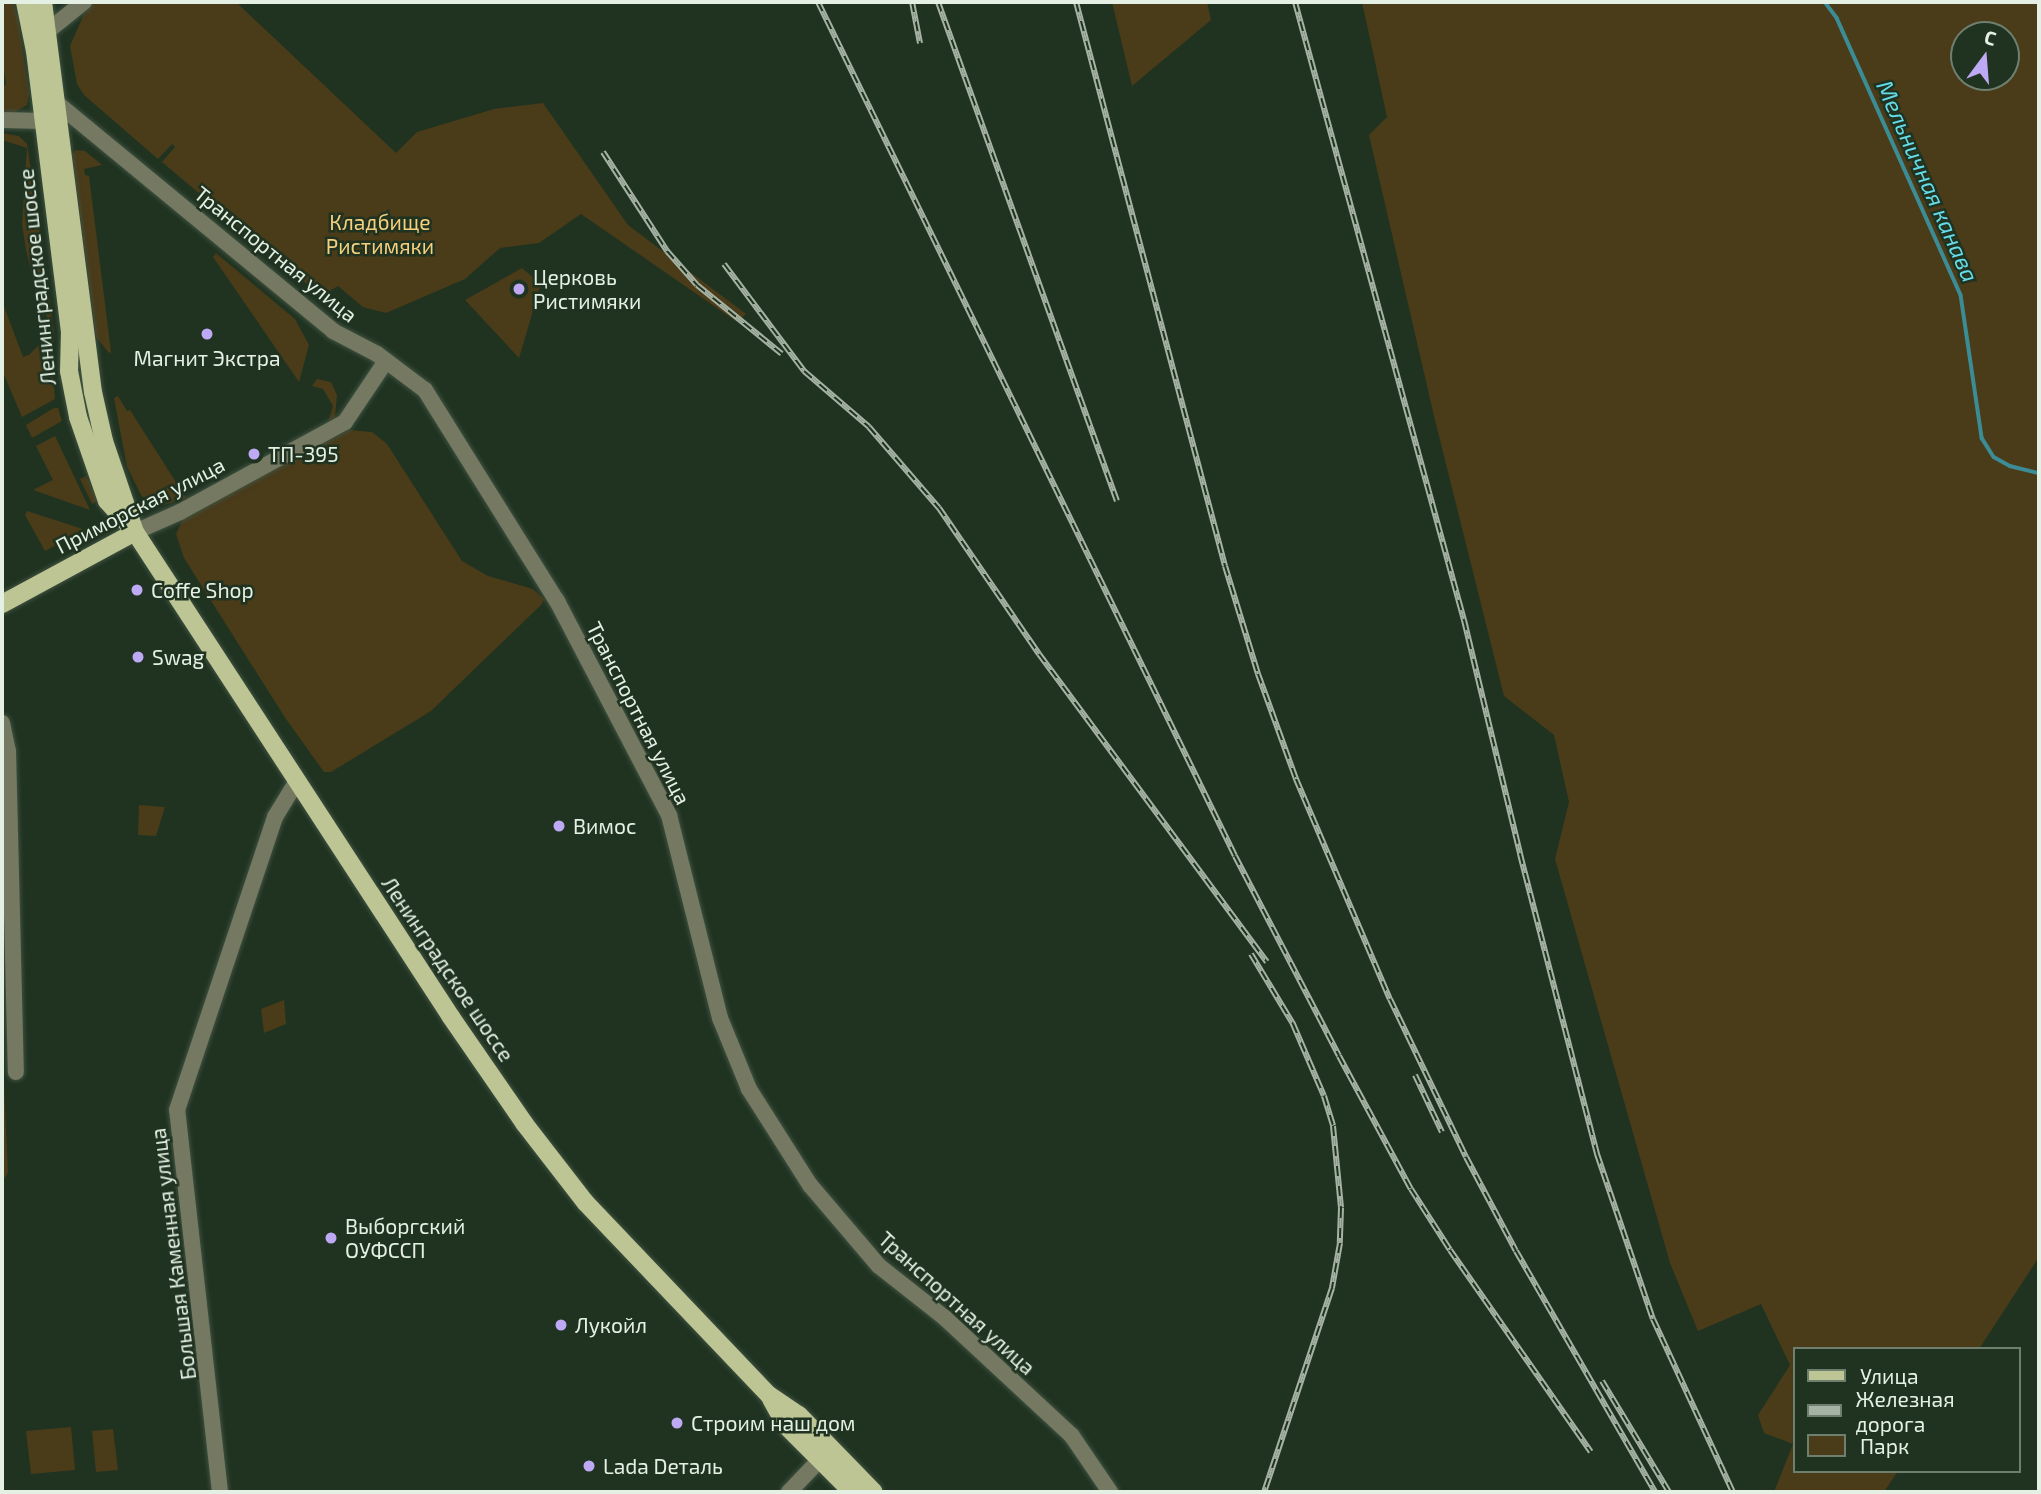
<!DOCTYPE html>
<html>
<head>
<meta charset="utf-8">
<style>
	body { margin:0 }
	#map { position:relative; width:2041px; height:1494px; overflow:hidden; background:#203321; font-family:"Exo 2",sans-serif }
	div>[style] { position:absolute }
	.green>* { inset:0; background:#4a3b19 }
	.stream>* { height:3.5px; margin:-1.75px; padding:0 1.75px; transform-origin:1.75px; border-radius:1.75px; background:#3c8c95 }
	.roads { filter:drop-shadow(0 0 2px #3f5140) drop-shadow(0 0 2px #3f5140) }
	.minor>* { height:16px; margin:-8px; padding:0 8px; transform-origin:8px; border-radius:8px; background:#757962 }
	.major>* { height:18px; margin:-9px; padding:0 9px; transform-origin:9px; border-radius:9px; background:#bdc594 }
	.rail>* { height:6px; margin-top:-3px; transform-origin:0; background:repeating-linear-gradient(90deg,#203321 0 10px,#a5b3a5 0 20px); box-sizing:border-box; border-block:2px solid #a5b3a5 }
	.dots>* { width:19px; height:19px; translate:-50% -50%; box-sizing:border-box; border:4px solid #203321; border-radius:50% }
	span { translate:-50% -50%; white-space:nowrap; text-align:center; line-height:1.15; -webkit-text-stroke:5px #203321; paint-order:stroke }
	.park-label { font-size:21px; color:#f5d07f }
	.street-label { font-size:21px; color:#e4f0e4 }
	.poi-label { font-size:21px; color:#e4f0e4 }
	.left { translate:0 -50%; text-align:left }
	.water-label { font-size:23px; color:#65dcea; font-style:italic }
	.frame { position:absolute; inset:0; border:4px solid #e4f0e4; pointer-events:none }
	.legend { position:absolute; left:1793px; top:1347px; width:228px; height:126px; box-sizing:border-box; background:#203321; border:2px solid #6e7f6f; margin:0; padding:9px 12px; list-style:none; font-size:21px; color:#e4f0e4 }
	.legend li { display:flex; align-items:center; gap:14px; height:35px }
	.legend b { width:35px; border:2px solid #6e7f6f }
	.north { position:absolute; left:1950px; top:21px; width:70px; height:70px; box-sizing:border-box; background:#203321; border:2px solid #6e7f6f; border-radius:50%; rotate:16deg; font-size:19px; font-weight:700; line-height:28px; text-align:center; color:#e4f0e4 }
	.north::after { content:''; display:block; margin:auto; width:24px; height:32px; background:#bea9f5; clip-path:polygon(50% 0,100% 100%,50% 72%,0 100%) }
</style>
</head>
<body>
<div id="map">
	<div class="green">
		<div style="clip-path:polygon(2px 2px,13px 2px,18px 18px,29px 95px,27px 105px,8px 116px,2px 113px,2px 87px,6px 84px,2px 58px)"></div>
		<div style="clip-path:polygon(96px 2px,236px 2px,396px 153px,417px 132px,494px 109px,543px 103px,628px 225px,746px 314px,737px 322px,581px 214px,539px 243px,500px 248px,465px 279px,386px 313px,363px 307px,338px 286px,321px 296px,162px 162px,175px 147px,172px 144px,158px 159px,84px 95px,77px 84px,70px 46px,84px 14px)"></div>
		<div style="clip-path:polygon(1112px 2px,1207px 2px,1211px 20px,1132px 86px)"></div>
		<div style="clip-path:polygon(evenodd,1362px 2px,2039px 2px,2039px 1257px,1979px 1349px,1794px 1349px,1794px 1471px,1898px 1471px,1884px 1492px,1774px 1492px,1793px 1444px,1764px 1433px,1758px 1415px,1790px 1365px,1761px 1304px,1698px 1331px,1670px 1263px,1555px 859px,1569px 802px,1554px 735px,1504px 696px,1434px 416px,1369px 135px,1387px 117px,1362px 2px,1964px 35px,2006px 35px,2006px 77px,1964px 77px,1964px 35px)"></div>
		<div style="clip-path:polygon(2px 133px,19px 136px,27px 144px,54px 332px,52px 361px,55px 399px,22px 417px,2px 370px,2px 301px,23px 357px,29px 355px,53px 331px,36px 291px,26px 250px,22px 224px,27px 148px,2px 140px)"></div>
		<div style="clip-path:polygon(76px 150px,85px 151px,102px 165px,84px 169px,85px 175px,89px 176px,111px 352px,109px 353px,96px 337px,72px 155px)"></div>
		<div style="clip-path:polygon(216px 253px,295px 319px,309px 345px,299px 382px,213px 257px)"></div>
		<div style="clip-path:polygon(522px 268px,541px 284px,519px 358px,465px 300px)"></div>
		<div style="clip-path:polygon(317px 379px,331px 382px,337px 395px,335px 417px,328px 422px,333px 406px,323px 389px,312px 386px)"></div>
		<div style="clip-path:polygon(118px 396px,127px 411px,130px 410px,186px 498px,164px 505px,148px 502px,141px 495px,127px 467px,114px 398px)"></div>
		<div style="clip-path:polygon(54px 408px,58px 408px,62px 421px,32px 438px,26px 425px)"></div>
		<div style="clip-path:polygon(349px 430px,372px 432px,387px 444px,462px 561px,488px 576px,533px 589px,544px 599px,542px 604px,431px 711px,331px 772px,324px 772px,286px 719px,184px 558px,176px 534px,185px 515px)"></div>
		<div style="clip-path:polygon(55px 436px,90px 510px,33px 490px,53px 480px,36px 446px)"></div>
		<div style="clip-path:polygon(86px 476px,98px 501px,92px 504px,80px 479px)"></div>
		<div style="clip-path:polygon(27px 511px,86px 530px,45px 551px,25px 515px)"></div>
		<div style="clip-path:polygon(139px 805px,165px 807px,156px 836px,138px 835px)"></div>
		<div style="clip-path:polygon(284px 1000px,286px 1024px,264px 1033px,261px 1009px)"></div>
		<div style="clip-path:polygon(2px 1085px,4px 1085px,8px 1173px,2px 1182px)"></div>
		<div style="clip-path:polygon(71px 1427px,75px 1470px,31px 1474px,26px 1431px)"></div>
		<div style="clip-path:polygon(113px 1429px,118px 1470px,96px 1472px,92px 1431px)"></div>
	</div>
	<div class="stream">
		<div style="left:1825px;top:2px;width:20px;rotate:53deg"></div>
		<div style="left:1837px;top:18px;width:303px;rotate:65.9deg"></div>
		<div style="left:1961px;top:295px;width:145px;rotate:81.6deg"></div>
		<div style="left:1982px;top:438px;width:22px;rotate:58deg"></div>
		<div style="left:1994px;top:457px;width:18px;rotate:29deg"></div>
		<div style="left:2010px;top:466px;width:30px;rotate:14deg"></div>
	</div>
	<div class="roads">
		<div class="minor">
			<div style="left:49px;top:30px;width:45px;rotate:-38.7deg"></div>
			<div style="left:58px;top:104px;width:357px;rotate:39.5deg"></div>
			<div style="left:333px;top:331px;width:50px;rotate:27.6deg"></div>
			<div style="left:377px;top:354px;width:60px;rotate:36.9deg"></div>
			<div style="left:425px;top:390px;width:249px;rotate:58deg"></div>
			<div style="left:557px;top:601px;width:242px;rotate:62.4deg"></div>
			<div style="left:669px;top:815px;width:209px;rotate:75.9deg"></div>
			<div style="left:720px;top:1018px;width:77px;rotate:67.8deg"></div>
			<div style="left:749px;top:1089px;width:114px;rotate:57.6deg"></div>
			<div style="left:810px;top:1185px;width:106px;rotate:49.6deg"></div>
			<div style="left:879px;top:1266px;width:84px;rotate:38.2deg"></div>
			<div style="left:945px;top:1318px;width:173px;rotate:42.9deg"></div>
			<div style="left:1072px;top:1436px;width:68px;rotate:55.8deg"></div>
			<div style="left:2px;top:120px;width:41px;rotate:1.4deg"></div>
			<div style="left:135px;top:532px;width:49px;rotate:-24deg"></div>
			<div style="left:180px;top:512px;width:188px;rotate:-28.6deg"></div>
			<div style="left:345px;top:422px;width:73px;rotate:-56.1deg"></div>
			<div style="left:2px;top:723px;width:29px;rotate:78deg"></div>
			<div style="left:8px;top:751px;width:321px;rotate:88.6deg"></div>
			<div style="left:220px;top:1492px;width:384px;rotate:-96.4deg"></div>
			<div style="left:177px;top:1110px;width:309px;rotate:-71.5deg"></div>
			<div style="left:275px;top:817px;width:42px;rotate:-58.6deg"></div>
			<div style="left:789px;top:1492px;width:57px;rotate:-46.4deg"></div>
		</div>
		<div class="major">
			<div style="left:25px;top:2px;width:50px;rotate:78.5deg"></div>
			<div style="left:35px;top:51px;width:282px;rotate:82.9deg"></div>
			<div style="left:70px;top:331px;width:40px;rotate:91.4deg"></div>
			<div style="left:69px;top:371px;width:47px;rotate:78.9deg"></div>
			<div style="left:78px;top:417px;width:89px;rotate:71deg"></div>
			<div style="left:107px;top:501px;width:42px;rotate:47.9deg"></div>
			<div style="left:135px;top:532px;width:579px;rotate:56.91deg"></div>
			<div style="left:451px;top:1017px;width:129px;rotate:55.4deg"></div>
			<div style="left:524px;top:1123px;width:100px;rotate:52.3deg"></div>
			<div style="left:585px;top:1202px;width:267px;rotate:46.4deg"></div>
			<div style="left:769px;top:1395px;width:36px;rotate:34deg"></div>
			<div style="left:799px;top:1415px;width:107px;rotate:45.8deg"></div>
			<div style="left:43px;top:2px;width:393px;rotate:82.7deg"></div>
			<div style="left:93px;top:392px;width:50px;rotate:77.3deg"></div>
			<div style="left:104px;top:441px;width:93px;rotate:71.2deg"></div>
			<div style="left:2px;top:604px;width:151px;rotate:-28.4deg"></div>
			<div style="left:771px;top:1399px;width:31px;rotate:61deg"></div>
			<div style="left:786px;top:1426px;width:93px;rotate:45deg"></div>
		</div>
	</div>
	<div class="rail">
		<div style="left:818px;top:2px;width:950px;rotate:63.97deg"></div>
		<div style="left:1235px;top:856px;width:225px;rotate:62.5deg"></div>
		<div style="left:1339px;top:1056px;width:151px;rotate:61.6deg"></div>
		<div style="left:1411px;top:1189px;width:72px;rotate:57.4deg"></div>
		<div style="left:1450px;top:1250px;width:246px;rotate:55.1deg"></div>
		<div style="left:912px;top:2px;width:42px;rotate:79deg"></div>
		<div style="left:938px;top:2px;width:530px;rotate:70.27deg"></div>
		<div style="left:1076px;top:2px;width:583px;rotate:75.2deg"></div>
		<div style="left:1225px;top:566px;width:113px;rotate:73deg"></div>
		<div style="left:1258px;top:674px;width:112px;rotate:70.1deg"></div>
		<div style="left:1296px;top:779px;width:239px;rotate:66.9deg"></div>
		<div style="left:1390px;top:999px;width:175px;rotate:64.3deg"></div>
		<div style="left:1466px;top:1157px;width:106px;rotate:62deg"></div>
		<div style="left:1516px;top:1251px;width:278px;rotate:60deg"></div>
		<div style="left:1295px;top:2px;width:641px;rotate:74.71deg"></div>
		<div style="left:1464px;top:620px;width:241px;rotate:76.5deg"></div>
		<div style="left:1520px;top:854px;width:310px;rotate:75.6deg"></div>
		<div style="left:1597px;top:1154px;width:174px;rotate:71.3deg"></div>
		<div style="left:1653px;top:1319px;width:191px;rotate:65.2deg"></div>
		<div style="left:603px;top:152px;width:118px;rotate:57.1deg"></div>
		<div style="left:667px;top:251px;width:45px;rotate:48.6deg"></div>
		<div style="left:697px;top:285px;width:109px;rotate:39.1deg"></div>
		<div style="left:724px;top:264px;width:134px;rotate:53.2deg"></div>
		<div style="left:804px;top:371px;width:86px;rotate:40.7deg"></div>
		<div style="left:869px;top:427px;width:107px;rotate:49.2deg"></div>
		<div style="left:939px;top:508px;width:177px;rotate:55.6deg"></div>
		<div style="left:1039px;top:654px;width:383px;rotate:53.5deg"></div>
		<div style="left:1251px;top:954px;width:82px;rotate:59deg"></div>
		<div style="left:1293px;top:1024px;width:78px;rotate:66.7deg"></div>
		<div style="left:1324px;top:1096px;width:31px;rotate:73deg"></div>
		<div style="left:1333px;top:1126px;width:82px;rotate:84.4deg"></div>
		<div style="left:1341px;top:1208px;width:35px;rotate:92deg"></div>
		<div style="left:1340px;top:1243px;width:46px;rotate:100.1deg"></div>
		<div style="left:1332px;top:1288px;width:215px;rotate:108.4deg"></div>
		<div style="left:1415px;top:1075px;width:63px;rotate:64.7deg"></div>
		<div style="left:1602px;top:1381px;width:130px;rotate:58.9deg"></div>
	</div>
	<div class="dots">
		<div style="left:519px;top:289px;background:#bea9f5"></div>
		<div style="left:207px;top:334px;background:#bea9f5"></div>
		<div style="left:254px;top:454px;background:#bea9f5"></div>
		<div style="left:137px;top:590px;background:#bea9f5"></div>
		<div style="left:138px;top:657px;background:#bea9f5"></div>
		<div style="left:559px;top:826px;background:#bea9f5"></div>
		<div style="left:331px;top:1238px;background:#bea9f5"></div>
		<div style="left:561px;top:1325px;background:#bea9f5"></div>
		<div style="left:677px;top:1423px;background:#bea9f5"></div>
		<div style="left:589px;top:1466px;background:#bea9f5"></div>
	</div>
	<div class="park-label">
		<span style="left:380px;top:234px">Кладбище<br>Ристимяки</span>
	</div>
	<div class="street-label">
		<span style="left:276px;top:254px;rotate:39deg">Транспортная улица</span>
		<span style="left:37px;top:277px;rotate:-96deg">Ленинградское шоссе</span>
		<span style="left:140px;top:505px;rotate:-27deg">Приморская улица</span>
		<span style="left:639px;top:713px;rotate:63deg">Транспортная улица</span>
		<span style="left:448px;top:969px;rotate:56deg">Ленинградское шоссе</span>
		<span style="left:173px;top:1254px;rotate:-97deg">Большая Каменная улица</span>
		<span style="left:957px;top:1303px;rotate:42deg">Транспортная улица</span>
	</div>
	<div class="poi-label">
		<span class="left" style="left:533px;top:289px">Церковь<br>Ристимяки</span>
		<span style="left:207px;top:358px">Магнит Экстра</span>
		<span class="left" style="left:268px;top:454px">ТП-395</span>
		<span class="left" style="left:151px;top:590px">Coffe Shop</span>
		<span class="left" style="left:152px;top:657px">Swag</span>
		<span class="left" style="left:573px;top:826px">Вимос</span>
		<span class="left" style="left:345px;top:1238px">Выборгский<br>ОУФССП</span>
		<span class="left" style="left:575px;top:1325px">Лукойл</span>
		<span class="left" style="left:691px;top:1423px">Строим наш дом</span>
		<span class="left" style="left:603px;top:1466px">Lada Dеталь</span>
	</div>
	<div class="water-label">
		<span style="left:1928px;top:181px;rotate:66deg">Мельничная канава</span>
	</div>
	<div class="frame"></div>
	<ul class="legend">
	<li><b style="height:9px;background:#bdc594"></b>Улица</li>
	<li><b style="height:9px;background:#a5b3a5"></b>Железная дорога</li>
	<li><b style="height:19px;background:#4a3b19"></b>Парк</li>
	</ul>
	<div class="north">С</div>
</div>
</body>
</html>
